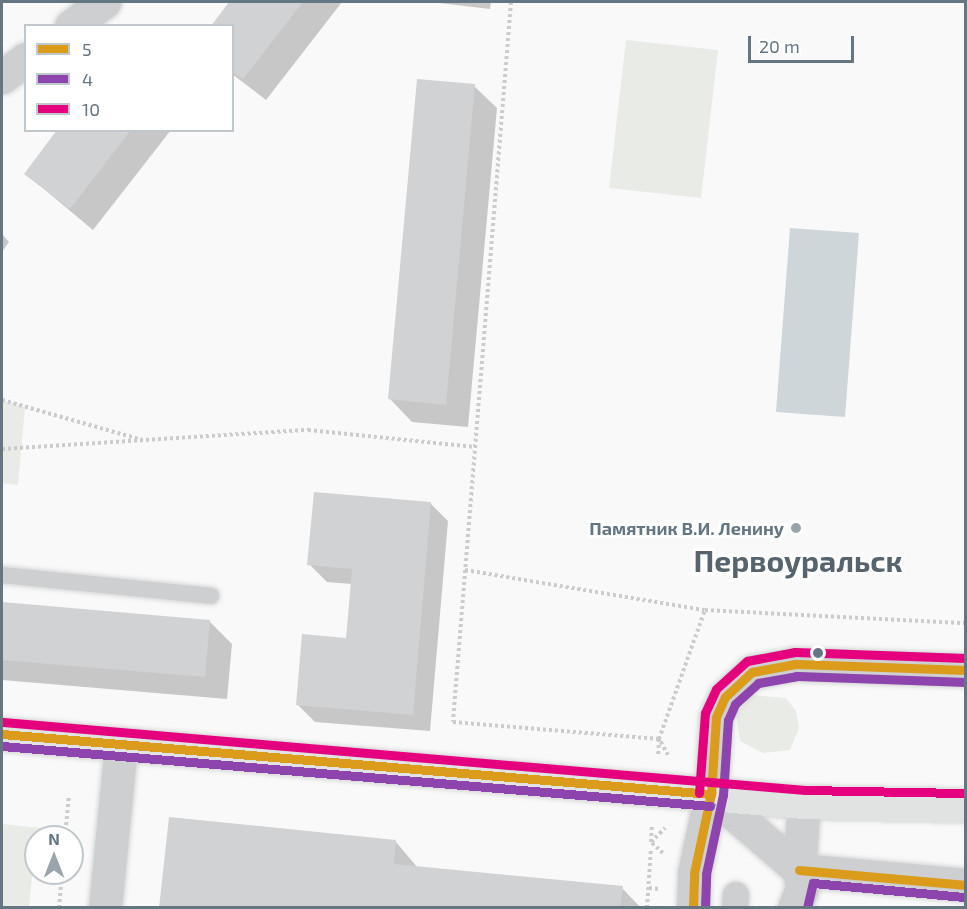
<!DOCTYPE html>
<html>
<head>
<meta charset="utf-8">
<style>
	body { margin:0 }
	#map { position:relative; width:967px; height:909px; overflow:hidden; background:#f9f9f9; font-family:"Exo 2",sans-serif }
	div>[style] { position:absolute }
	.green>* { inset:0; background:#e8ebe6 }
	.water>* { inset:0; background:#ced6d9 }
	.shadow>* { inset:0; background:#0003 }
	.building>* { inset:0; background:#d0d2d3 }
	.path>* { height:4px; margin-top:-2px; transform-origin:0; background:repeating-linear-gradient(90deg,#cbcccd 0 3px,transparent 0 6px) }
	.roads { filter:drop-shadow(0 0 2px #d5d6d7) drop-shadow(0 0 2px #d5d6d7) }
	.service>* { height:16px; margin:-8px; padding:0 8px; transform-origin:8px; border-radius:8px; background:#cecfd0 }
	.pedestrian>* { height:26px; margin:-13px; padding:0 13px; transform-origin:13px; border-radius:13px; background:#cecfd0 }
	.minor>* { height:33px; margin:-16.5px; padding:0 16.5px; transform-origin:16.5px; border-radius:16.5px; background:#cecfd0 }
	.tertiary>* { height:33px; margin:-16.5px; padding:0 16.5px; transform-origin:16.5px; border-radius:16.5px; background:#cecfd0 }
	.secondary>* { height:33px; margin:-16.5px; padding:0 16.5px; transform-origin:16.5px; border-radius:16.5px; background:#e1e2e2 }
	.bus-1>* { height:9px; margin:-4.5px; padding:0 4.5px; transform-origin:4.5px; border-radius:4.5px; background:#da9c1a }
	.bus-2>* { height:9px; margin:-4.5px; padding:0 4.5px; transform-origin:4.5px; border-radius:4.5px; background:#8e44ad }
	.bus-3>* { height:9px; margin:-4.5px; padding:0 4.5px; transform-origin:4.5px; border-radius:4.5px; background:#e5007d }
	.dots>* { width:16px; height:16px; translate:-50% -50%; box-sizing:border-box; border:3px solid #fff; border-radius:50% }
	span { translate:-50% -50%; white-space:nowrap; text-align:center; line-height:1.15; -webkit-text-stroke:6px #fff; paint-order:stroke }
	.poi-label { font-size:18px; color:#657683; font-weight:700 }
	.right { translate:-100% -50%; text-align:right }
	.town-label { font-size:30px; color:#57646e; font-weight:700 }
	.frame { position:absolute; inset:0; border:3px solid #657683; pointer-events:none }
	.legend { position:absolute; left:24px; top:24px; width:210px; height:108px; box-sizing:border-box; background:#fff; border:2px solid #c1c8cd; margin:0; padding:8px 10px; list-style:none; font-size:18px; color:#657683 }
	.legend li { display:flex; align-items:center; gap:12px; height:30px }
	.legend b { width:30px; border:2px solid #c1c8cd }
	.north { position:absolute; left:24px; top:825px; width:60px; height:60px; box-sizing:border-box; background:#fff; border:2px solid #c1c8cd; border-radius:50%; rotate:0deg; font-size:16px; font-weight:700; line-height:24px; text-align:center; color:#657683 }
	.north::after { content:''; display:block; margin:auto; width:21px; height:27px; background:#99a4ac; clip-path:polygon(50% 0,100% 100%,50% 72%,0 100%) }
	.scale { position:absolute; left:748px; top:36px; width:106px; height:27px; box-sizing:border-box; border:3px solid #657683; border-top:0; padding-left:8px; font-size:18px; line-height:21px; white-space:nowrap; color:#657683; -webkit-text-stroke:4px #fff; paint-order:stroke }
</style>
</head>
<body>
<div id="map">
	<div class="green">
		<div style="clip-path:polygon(626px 40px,718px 50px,701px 198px,609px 188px)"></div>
		<div style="clip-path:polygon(2px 400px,25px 407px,18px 485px,2px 483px)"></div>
		<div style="clip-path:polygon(752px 695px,786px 698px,796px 711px,799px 728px,790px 750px,763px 753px,740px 741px,736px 714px)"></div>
		<div style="clip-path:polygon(2px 824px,41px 828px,36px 837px,29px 907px,2px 907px)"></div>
	</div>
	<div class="water">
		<div style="clip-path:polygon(790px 228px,859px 233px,845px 417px,776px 412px)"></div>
	</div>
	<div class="shadow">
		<div style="clip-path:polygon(231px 2px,342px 2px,266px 100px,232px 74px,232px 26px,213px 26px)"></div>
		<div style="clip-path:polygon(431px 2px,491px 2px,490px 9px)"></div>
		<div style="clip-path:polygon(474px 86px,497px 108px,468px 427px,412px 422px,390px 399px)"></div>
		<div style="clip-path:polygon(59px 130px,171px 130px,93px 230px,26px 174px)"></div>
		<div style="clip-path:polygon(2px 234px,9px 242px,2px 252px)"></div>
		<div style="clip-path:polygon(430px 503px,448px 521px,430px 731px,315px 722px,297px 704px,348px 639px,352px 584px,327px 582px,309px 564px)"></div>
		<div style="clip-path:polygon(2px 603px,210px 622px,232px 644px,227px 699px,2px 680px)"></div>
		<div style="clip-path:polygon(396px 842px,418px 868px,622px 888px,641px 908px,161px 908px)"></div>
	</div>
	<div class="building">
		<div style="clip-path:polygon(229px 2px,303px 2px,243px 79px,232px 71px,232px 26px,211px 26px)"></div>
		<div style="clip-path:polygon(417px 79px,475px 84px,446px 405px,388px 399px)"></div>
		<div style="clip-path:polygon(57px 130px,131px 130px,70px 209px,24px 174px)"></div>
		<div style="clip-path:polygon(314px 492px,431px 502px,413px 715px,296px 705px,302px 634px,346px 638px,352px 569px,307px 565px)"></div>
		<div style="clip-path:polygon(2px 602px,210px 620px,205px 677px,2px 660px)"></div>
		<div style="clip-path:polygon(169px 817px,396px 840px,394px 864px,623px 886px,620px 908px,159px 908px)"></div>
	</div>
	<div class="path">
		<div style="left:511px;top:2px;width:722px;rotate:94.61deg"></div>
		<div style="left:453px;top:722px;width:207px;rotate:4.7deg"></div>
		<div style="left:659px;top:739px;width:18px;rotate:93deg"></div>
		<div style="left:2px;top:400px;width:146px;rotate:15.9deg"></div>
		<div style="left:2px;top:449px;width:307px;rotate:-3.6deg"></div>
		<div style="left:308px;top:430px;width:168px;rotate:5.8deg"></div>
		<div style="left:465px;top:570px;width:243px;rotate:9.5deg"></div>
		<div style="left:668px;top:755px;width:18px;rotate:-119deg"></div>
		<div style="left:659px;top:739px;width:137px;rotate:-70.4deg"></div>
		<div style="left:705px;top:610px;width:261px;rotate:2.9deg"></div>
		<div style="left:65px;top:837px;width:42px;rotate:-84.6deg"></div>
		<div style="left:651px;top:842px;width:18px;rotate:-87deg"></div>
		<div style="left:663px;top:853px;width:16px;rotate:-137deg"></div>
		<div style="left:651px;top:842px;width:20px;rotate:-45deg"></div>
		<div style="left:649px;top:888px;width:11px;rotate:5deg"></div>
		<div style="left:59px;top:908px;width:35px;rotate:-85deg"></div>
		<div style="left:647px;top:908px;width:60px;rotate:-86.2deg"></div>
	</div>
	<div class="roads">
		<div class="service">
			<div style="left:2px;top:575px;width:210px;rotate:5.7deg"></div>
		</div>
		<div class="pedestrian">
			<div style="left:735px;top:908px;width:13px;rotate:-86deg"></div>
		</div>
		<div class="minor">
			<div style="left:71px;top:26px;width:41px;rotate:-36deg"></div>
			<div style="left:2px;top:77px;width:30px;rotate:-37deg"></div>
			<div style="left:105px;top:908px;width:165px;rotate:-84.4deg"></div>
		</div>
		<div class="tertiary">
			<div style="left:711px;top:794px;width:116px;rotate:40.8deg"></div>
			<div style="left:799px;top:870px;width:168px;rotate:5.1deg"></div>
			<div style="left:693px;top:908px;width:35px;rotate:-88deg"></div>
			<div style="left:694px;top:873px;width:81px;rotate:-77.9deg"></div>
			<div style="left:711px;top:794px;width:77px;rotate:-86.3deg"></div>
			<div style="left:716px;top:717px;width:22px;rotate:-66deg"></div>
			<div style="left:725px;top:697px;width:37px;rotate:-43deg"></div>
			<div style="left:752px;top:672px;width:44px;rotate:-10.5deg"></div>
			<div style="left:795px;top:664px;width:171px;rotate:2deg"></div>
			<div style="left:794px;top:908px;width:22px;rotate:-68deg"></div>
			<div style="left:802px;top:888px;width:18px;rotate:-99deg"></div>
			<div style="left:799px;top:870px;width:68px;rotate:-85.8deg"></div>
		</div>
		<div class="secondary">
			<div style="left:2px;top:734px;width:805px;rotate:4.85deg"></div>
			<div style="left:804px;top:802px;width:162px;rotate:1.1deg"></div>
		</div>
	</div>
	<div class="bus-1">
		<div style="left:2px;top:734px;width:712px;rotate:4.84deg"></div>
		<div style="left:799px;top:870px;width:168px;rotate:5.1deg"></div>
		<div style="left:693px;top:908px;width:35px;rotate:-88deg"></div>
		<div style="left:694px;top:873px;width:81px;rotate:-77.9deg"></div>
		<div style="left:711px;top:794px;width:77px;rotate:-86.3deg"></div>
		<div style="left:716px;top:717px;width:22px;rotate:-66deg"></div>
		<div style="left:725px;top:697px;width:37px;rotate:-43deg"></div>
		<div style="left:752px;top:672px;width:44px;rotate:-10.5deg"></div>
		<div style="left:795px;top:664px;width:171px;rotate:2deg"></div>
	</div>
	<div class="bus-2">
		<div style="left:2px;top:746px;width:711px;rotate:4.84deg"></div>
		<div style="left:705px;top:908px;width:34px;rotate:-88deg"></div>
		<div style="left:706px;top:874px;width:81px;rotate:-77.9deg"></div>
		<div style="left:723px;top:795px;width:75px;rotate:-86.2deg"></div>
		<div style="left:728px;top:720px;width:17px;rotate:-66deg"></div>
		<div style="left:735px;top:704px;width:31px;rotate:-42deg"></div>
		<div style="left:758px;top:683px;width:39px;rotate:-10deg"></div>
		<div style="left:796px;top:676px;width:170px;rotate:2deg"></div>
		<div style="left:807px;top:908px;width:26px;rotate:-77deg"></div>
		<div style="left:813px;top:883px;width:153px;rotate:5.3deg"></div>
	</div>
	<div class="bus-3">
		<div style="left:3px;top:722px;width:805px;rotate:4.85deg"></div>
		<div style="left:805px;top:790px;width:161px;rotate:1.1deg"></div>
		<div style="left:699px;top:793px;width:80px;rotate:-85.7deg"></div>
		<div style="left:705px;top:713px;width:26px;rotate:-65deg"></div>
		<div style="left:716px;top:689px;width:42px;rotate:-42.1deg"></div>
		<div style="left:747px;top:661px;width:49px;rotate:-10.6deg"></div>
		<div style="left:795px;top:652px;width:171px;rotate:2deg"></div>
	</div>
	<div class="dots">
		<div style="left:796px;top:528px;background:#99a4ac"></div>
		<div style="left:818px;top:653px;background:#657683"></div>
	</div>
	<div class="poi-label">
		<span class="right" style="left:784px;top:528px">Памятник В.И. Ленину</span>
	</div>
	<div class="town-label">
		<span style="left:798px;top:560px">Первоуральск</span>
	</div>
	<div class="frame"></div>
	<ul class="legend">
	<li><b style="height:8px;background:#da9c1a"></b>5</li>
	<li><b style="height:8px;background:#8e44ad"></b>4</li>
	<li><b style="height:8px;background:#e5007d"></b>10</li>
	</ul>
	<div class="north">N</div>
	<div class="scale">20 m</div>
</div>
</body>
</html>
